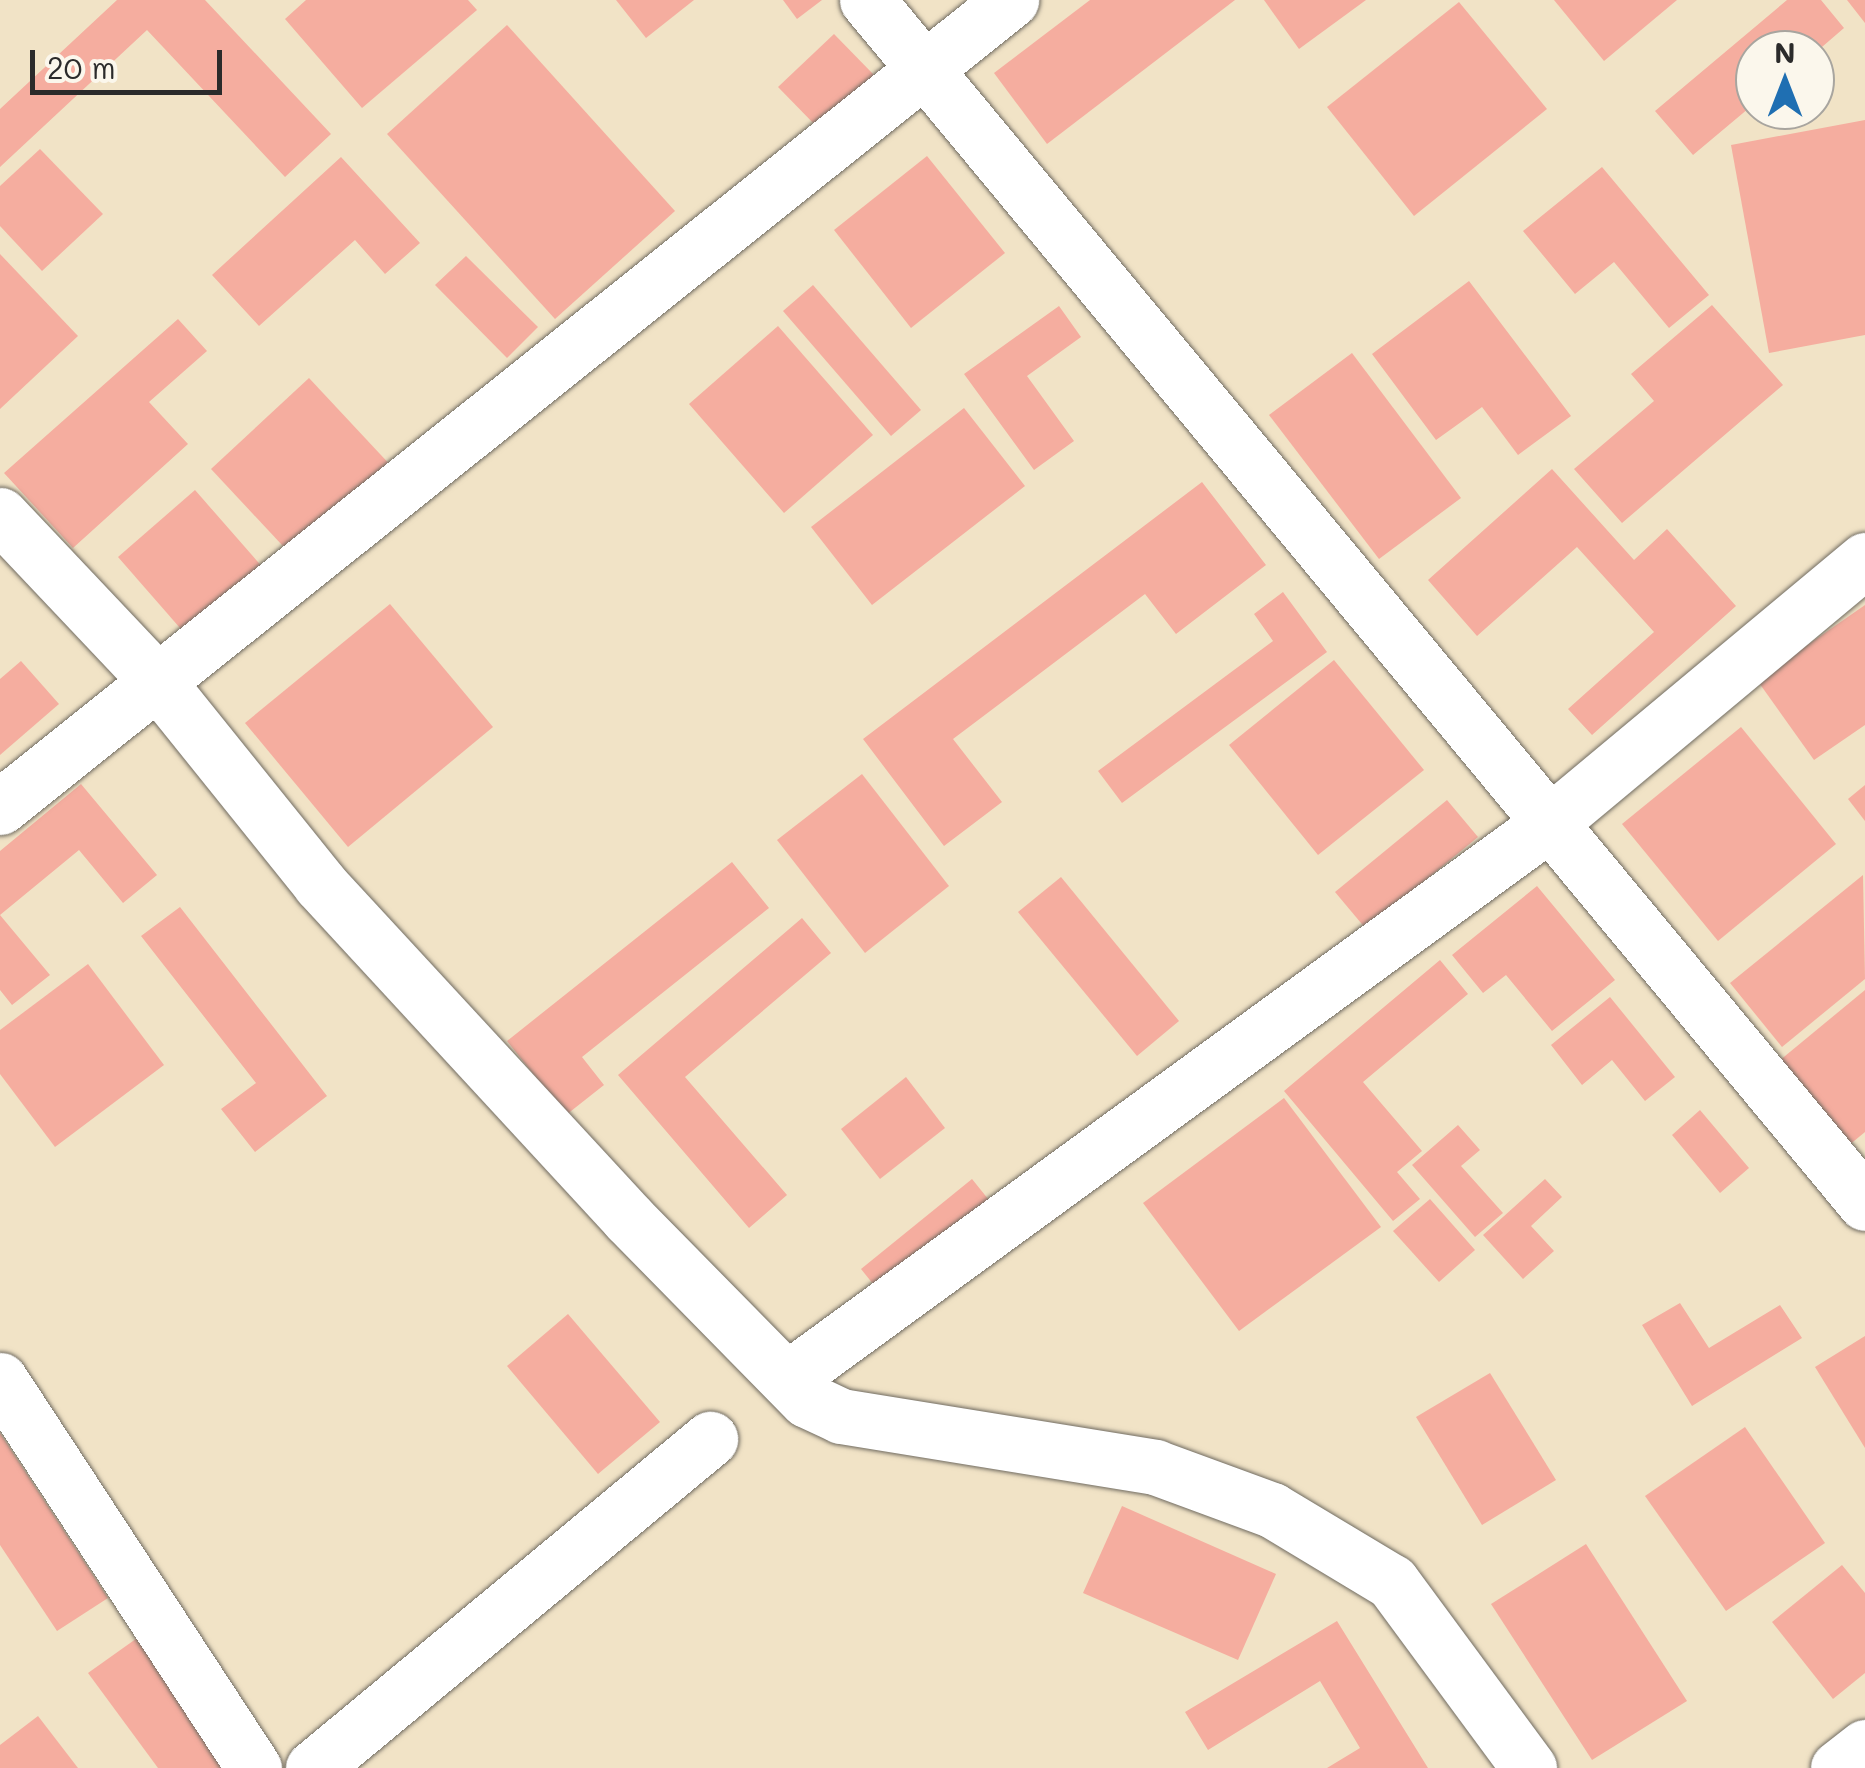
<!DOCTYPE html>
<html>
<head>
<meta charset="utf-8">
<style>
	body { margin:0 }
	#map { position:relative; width:1865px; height:1768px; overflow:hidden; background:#f1e3c6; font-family:Mali,sans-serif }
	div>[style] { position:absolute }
	.building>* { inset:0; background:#f5ad9f }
	.roads { filter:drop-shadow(0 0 2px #706b61) drop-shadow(0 0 2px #706b61) }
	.minor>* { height:55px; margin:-27.5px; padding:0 27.5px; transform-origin:27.5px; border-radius:27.5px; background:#fff }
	span { translate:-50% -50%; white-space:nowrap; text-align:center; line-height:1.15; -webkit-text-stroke:9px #fbf7ec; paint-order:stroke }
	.north { position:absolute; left:1735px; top:30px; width:100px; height:100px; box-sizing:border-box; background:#fbf7ec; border:2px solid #a8a59f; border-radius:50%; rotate:0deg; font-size:28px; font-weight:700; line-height:40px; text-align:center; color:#2b2b2b }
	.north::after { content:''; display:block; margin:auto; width:35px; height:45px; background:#1f6fb2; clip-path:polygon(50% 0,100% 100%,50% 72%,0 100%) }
	.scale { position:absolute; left:30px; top:50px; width:192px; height:45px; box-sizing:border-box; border:5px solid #2b2b2b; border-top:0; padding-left:12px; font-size:30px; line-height:35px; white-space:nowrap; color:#2b2b2b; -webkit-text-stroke:8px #fbf7ec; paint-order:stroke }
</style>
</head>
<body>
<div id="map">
	<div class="building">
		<div style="clip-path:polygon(117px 0,205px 0,331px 134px,285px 177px,147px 30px,0 167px,0 109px)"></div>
		<div style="clip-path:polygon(306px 0,468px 0,477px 10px,362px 108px,285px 19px)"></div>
		<div style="clip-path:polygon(616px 0,694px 0,646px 38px)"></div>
		<div style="clip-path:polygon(783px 0,822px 0,797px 19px)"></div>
		<div style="clip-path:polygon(1090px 0,1235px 0,1047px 144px,994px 73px)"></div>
		<div style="clip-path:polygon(1264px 0,1366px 0,1299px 49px)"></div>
		<div style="clip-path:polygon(1554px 0,1677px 0,1604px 61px)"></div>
		<div style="clip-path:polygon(1787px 0,1821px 0,1844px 28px,1815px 53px,1755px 50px,1755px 103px,1693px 155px,1655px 111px)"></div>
		<div style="clip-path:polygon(1847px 0,1865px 0,1865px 23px)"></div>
		<div style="clip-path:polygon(1459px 2px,1547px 109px,1414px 216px,1327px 107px)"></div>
		<div style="clip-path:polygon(507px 25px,675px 211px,555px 319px,387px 134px)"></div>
		<div style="clip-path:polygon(834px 34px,874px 75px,819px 129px,778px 87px)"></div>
		<div style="clip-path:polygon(1865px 120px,1865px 335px,1769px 353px,1731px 145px)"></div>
		<div style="clip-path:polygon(40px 149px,103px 214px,42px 271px,0 226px,0 186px)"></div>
		<div style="clip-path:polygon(927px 156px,1005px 253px,911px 328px,834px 230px)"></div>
		<div style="clip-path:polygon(341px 157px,420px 243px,385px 274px,355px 240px,259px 326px,212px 275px)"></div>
		<div style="clip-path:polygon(1602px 167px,1709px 295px,1669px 328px,1614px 262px,1575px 294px,1523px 231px)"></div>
		<div style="clip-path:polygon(0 254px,78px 336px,0 409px)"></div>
		<div style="clip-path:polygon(466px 256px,538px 327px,507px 358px,435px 285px)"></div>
		<div style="clip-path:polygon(1469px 281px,1571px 416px,1518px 455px,1482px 407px,1436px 440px,1372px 354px)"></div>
		<div style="clip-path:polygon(813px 285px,921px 410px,891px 436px,783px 311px)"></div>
		<div style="clip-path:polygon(1712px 305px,1783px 385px,1622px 523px,1574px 469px,1654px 401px,1631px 374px)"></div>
		<div style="clip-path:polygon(1059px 306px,1081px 337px,1027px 376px,1074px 441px,1034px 470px,964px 374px)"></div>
		<div style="clip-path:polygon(178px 319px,207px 351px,149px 402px,188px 444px,73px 548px,4px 473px)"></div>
		<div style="clip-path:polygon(778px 326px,873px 435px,784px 513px,689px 404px)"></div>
		<div style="clip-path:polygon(1352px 353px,1461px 498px,1379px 559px,1269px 415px)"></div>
		<div style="clip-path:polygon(309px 378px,394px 469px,296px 560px,211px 469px)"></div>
		<div style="clip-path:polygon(964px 408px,1025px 486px,872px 605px,811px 527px)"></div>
		<div style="clip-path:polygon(1552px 469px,1634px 560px,1667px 529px,1736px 606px,1592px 735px,1568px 709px,1654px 632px,1577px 547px,1477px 636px,1428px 580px)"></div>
		<div style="clip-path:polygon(1202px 482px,1266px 565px,1176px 634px,1145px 594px,953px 739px,1002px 802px,944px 846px,863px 739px)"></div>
		<div style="clip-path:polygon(195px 490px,264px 569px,187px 636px,118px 557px)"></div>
		<div style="clip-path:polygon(1283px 592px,1327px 652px,1122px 803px,1098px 771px,1273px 641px,1254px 614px)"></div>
		<div style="clip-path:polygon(390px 604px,493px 727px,348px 847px,245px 723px)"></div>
		<div style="clip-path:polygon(1865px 605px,1865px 725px,1814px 760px,1757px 680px)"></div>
		<div style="clip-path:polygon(1334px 660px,1424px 770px,1318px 855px,1229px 745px)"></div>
		<div style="clip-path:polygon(21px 661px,59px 704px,0 755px,0 679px)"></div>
		<div style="clip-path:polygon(1741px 727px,1836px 844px,1718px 941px,1622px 824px)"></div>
		<div style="clip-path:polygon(862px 774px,949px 886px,865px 953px,777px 840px)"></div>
		<div style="clip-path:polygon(81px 784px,157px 875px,123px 903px,79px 850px,0 915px,50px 975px,12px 1005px,0 990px,0 851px)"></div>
		<div style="clip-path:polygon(1865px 785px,1865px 821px,1848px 799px)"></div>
		<div style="clip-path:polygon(1447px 800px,1478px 837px,1366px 929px,1335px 892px)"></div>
		<div style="clip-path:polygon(732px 862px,769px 908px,582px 1057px,604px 1085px,566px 1115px,507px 1041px)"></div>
		<div style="clip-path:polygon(1863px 875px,1865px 979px,1782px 1047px,1730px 983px)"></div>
		<div style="clip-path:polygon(1061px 877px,1179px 1021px,1137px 1056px,1018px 912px)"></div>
		<div style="clip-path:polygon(1537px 886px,1615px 980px,1552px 1031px,1506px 975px,1483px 993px,1452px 955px)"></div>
		<div style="clip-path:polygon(180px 907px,327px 1096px,255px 1152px,221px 1109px,256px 1083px,141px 936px)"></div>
		<div style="clip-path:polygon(802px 918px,831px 953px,685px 1077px,787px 1195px,749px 1228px,618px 1075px)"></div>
		<div style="clip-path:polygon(1440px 960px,1468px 994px,1363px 1082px,1422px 1151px,1397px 1172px,1420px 1199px,1393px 1221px,1284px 1091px)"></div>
		<div style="clip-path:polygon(88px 964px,164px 1065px,55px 1147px,0 1074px,0 1030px)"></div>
		<div style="clip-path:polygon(1865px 990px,1865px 1132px,1848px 1146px,1779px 1061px)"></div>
		<div style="clip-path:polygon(1610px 997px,1675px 1077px,1645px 1101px,1612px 1060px,1582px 1085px,1551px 1045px)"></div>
		<div style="clip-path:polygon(906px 1077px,945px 1128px,880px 1179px,841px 1129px)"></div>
		<div style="clip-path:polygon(1284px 1098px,1381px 1227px,1239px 1331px,1143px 1203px)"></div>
		<div style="clip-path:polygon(1700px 1110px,1749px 1168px,1720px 1193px,1672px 1135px)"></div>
		<div style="clip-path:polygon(1458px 1125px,1480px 1150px,1461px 1166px,1503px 1213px,1475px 1237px,1412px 1165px)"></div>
		<div style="clip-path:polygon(972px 1179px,997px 1210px,886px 1300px,861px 1269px)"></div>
		<div style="clip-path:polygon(1545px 1179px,1562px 1197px,1531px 1226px,1554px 1251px,1523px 1279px,1483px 1235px)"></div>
		<div style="clip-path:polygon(1430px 1199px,1475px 1250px,1439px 1282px,1393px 1231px)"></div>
		<div style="clip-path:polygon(1680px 1303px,1709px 1348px,1780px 1305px,1802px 1338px,1692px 1406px,1642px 1325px)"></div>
		<div style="clip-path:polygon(568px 1314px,660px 1422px,598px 1474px,507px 1366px)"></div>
		<div style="clip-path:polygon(1865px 1336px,1865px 1448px,1815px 1367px)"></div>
		<div style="clip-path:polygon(1490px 1373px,1556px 1480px,1482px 1525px,1416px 1417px)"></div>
		<div style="clip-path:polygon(1745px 1427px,1825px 1543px,1726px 1611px,1645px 1496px)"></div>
		<div style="clip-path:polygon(0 1433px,108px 1598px,57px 1631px,0 1545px)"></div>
		<div style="clip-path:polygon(1122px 1506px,1276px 1574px,1238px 1660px,1083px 1593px)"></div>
		<div style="clip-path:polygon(1586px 1544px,1687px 1701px,1592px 1760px,1491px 1604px)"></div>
		<div style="clip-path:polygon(1842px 1565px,1865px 1593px,1865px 1673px,1833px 1699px,1772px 1622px)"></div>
		<div style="clip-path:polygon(1337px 1621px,1428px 1768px,1327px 1768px,1360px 1748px,1320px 1681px,1208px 1750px,1185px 1712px)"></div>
		<div style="clip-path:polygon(140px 1636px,237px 1768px,158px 1768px,88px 1673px)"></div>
		<div style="clip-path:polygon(38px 1716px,78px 1768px,0 1768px,0 1745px)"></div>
	</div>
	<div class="roads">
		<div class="minor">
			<div style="left:867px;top:0;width:1563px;rotate:50.32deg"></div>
			<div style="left:0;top:515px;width:228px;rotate:46.6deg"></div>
			<div style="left:157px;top:681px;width:260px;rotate:51.2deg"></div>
			<div style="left:320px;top:884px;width:454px;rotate:47.3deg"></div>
			<div style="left:628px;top:1218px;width:255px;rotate:45.5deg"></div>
			<div style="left:807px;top:1400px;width:38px;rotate:25deg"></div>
			<div style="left:841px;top:1416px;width:318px;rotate:9.2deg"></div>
			<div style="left:1155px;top:1467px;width:125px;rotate:20.2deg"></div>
			<div style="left:1272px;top:1510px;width:140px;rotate:31deg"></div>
			<div style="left:1392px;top:1582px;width:231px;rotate:53.6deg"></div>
			<div style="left:0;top:807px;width:1294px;rotate:-38.6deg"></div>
			<div style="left:787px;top:1379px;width:940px;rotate:-36.09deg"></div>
			<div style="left:1547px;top:825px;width:414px;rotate:-39.8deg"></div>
			<div style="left:0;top:1380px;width:464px;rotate:56.8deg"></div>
			<div style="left:313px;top:1768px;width:516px;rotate:-39.65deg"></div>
			<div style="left:1838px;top:1768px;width:34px;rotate:-38deg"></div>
		</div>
	</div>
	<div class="north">N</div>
	<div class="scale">20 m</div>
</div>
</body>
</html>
